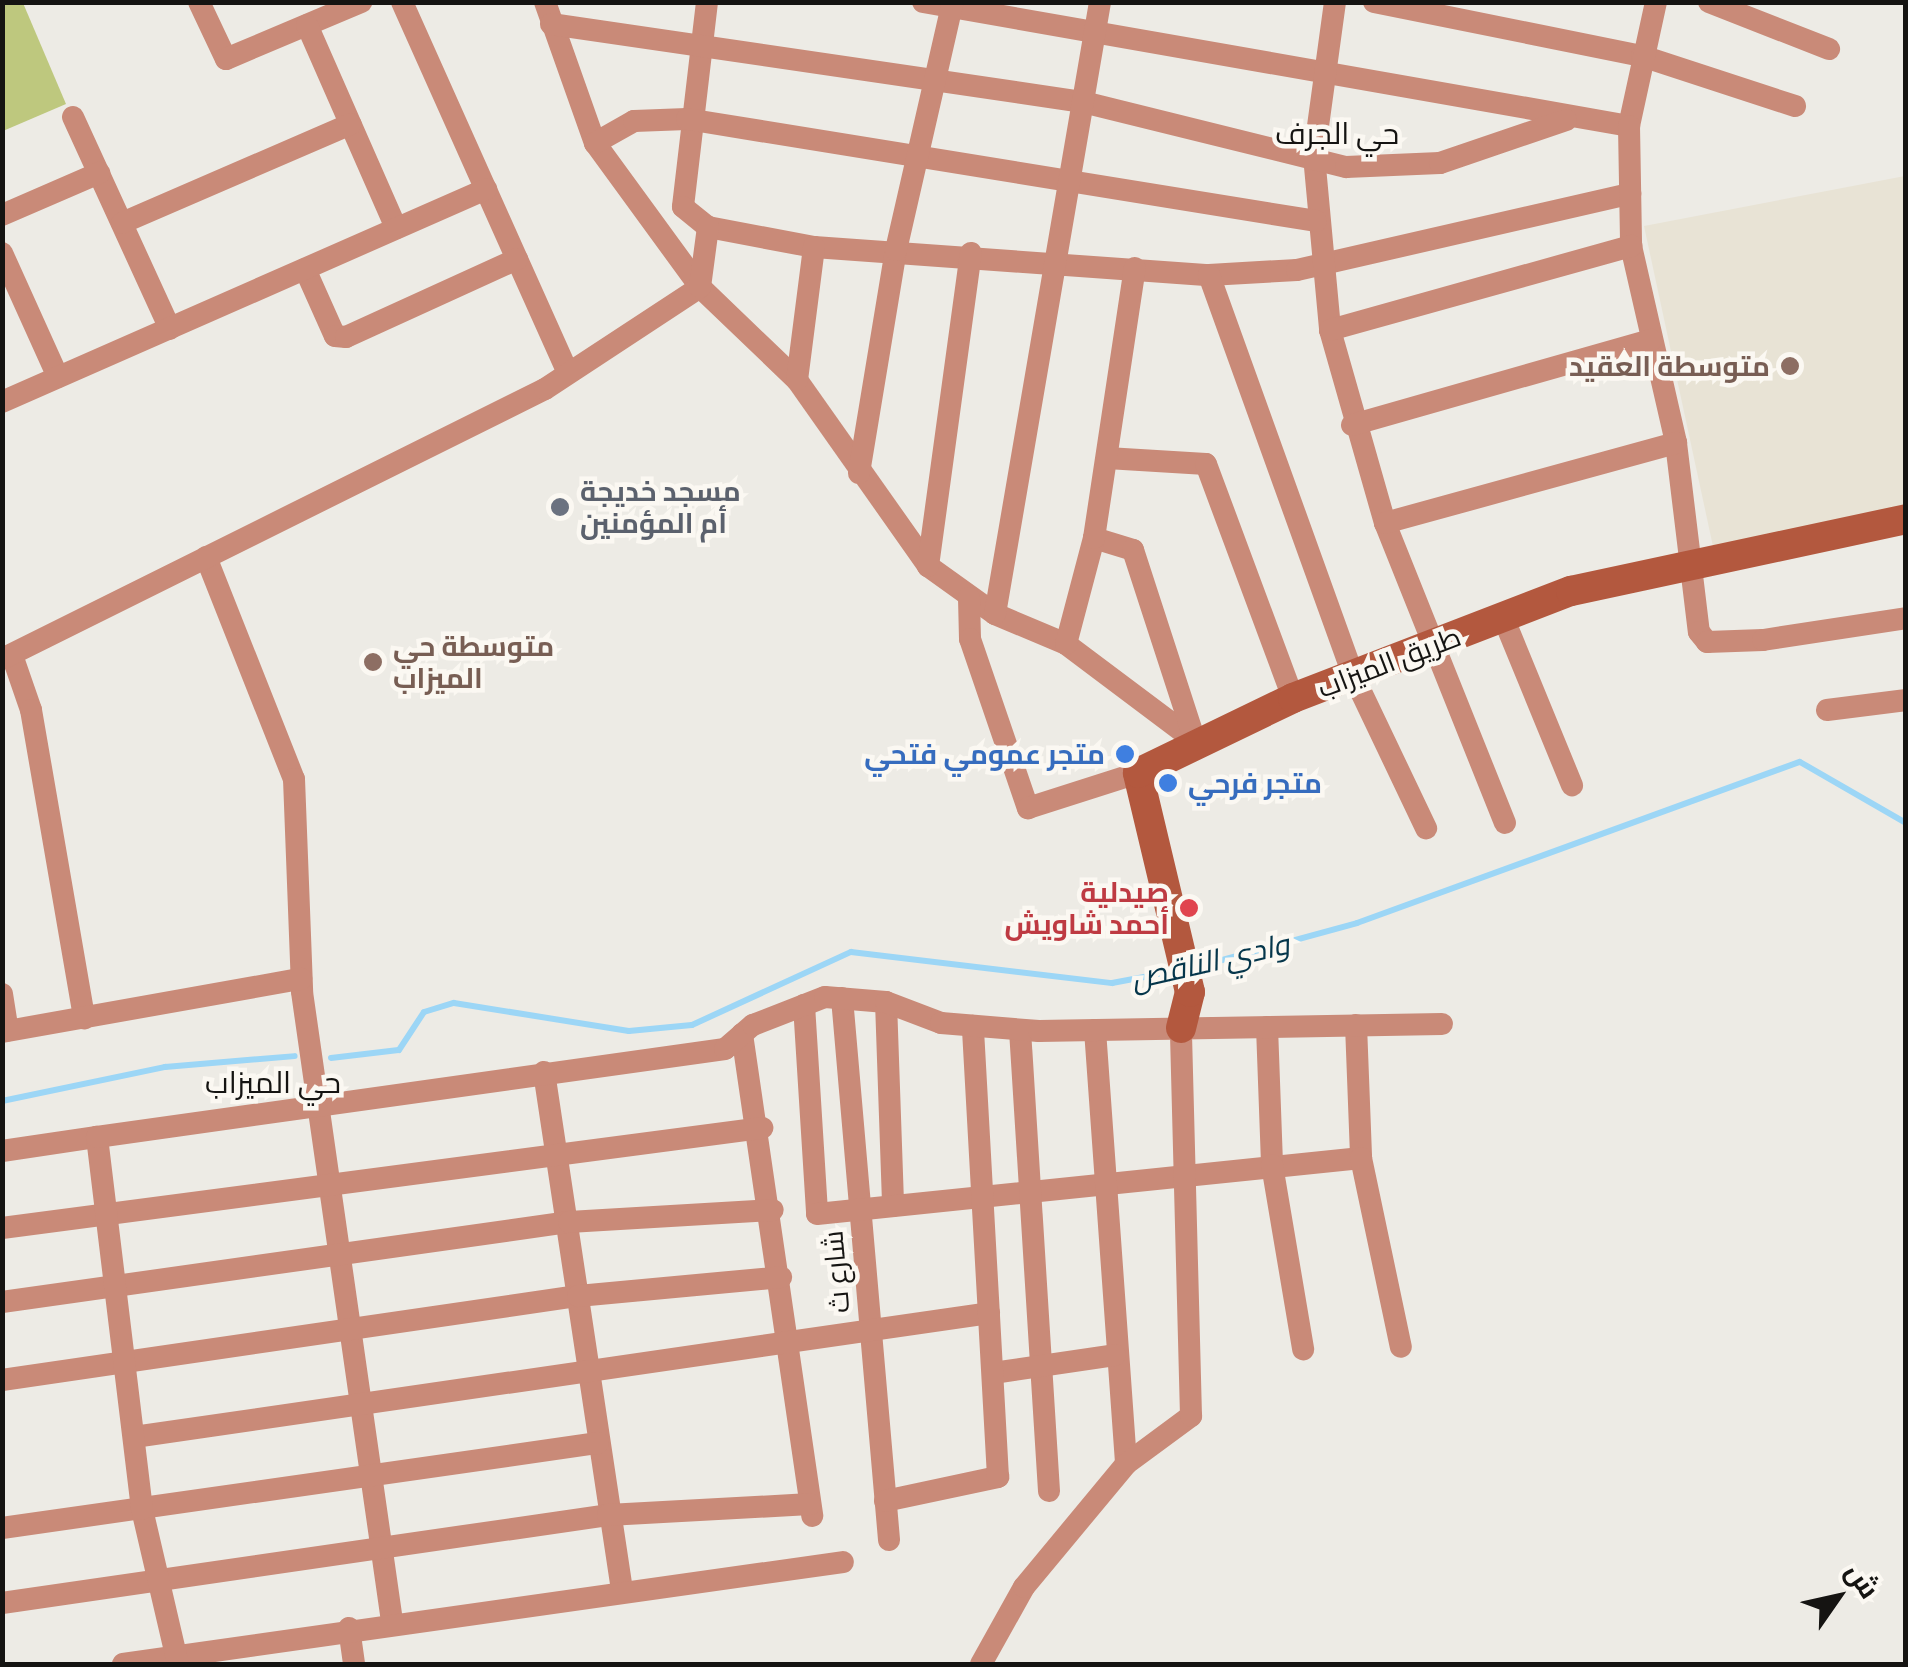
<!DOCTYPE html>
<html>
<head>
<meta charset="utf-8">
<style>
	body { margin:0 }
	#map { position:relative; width:1908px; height:1667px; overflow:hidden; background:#edebe5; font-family:"Titillium Web",Cairo,sans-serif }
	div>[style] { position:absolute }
	.built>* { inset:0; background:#e8e3d5 }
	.green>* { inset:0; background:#bec87e }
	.stream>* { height:6px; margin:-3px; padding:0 3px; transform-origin:3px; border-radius:3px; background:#9cd6f6 }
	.street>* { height:22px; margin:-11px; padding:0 11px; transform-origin:11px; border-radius:11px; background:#c98a78 }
	.secondary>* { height:30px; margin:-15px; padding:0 15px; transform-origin:15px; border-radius:15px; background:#b3583e }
	.dots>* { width:28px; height:28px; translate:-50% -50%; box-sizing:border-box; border:5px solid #fbf8f2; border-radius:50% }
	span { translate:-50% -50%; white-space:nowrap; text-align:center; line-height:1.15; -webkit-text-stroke:9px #fbf8f2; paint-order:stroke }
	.education-label { font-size:28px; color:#785e54; font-weight:700 }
	.right { translate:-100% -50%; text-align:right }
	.left { translate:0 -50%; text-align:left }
	.worship-label { font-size:28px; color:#5b616d; font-weight:700 }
	.street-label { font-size:28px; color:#151412 }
	.shop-label { font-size:28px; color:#366cbe; font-weight:700 }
	.health-label { font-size:28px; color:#be3a42; font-weight:700 }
	.neighbourhood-label { font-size:30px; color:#151412 }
	.water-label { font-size:30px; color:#05364b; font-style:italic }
	.frame { position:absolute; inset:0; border:5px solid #151412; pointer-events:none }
	.north { position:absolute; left:1788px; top:1547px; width:100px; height:100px; -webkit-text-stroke:8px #fbf8f2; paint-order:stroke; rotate:56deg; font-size:28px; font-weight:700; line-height:40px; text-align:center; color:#151412 }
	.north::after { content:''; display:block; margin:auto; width:35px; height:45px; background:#151412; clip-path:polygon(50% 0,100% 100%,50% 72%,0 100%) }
</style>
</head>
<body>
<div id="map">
	<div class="built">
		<div style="clip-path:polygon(1905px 176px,1905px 505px,1714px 551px,1644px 226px)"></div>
	</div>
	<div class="green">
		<div style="clip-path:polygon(3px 2px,23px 3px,66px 104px,3px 131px)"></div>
	</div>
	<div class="stream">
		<div style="left:1193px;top:968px;width:170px;rotate:-15.3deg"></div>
		<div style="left:1357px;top:923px;width:471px;rotate:-20deg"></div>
		<div style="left:1800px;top:762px;width:122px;rotate:29.9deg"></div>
		<div style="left:331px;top:1058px;width:68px;rotate:-6.7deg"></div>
		<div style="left:399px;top:1050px;width:45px;rotate:-56.7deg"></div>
		<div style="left:424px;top:1012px;width:31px;rotate:-17deg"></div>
		<div style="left:454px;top:1003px;width:177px;rotate:9.1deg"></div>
		<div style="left:629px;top:1031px;width:63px;rotate:-5.4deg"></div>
		<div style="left:692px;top:1025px;width:175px;rotate:-24.7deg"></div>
		<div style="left:851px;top:952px;width:263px;rotate:6.8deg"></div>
		<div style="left:1112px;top:983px;width:65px;rotate:-10.6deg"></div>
		<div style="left:2px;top:1101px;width:167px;rotate:-11.8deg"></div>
		<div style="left:165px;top:1067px;width:130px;rotate:-4.8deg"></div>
	</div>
	<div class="street">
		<div style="left:199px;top:2px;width:63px;rotate:64.7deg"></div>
		<div style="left:226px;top:59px;width:147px;rotate:-22.9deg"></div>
		<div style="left:402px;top:2px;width:406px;rotate:65.9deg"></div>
		<div style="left:545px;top:2px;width:150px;rotate:70.5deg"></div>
		<div style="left:595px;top:143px;width:178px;rotate:53.9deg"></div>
		<div style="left:700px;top:287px;width:134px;rotate:43.8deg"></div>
		<div style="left:797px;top:380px;width:228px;rotate:54.8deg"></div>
		<div style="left:928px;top:566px;width:82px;rotate:35.6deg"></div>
		<div style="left:995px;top:614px;width:77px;rotate:22.9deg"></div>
		<div style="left:1066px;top:644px;width:161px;rotate:36.9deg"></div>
		<div style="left:707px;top:2px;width:206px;rotate:96.7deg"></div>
		<div style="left:683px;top:207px;width:32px;rotate:39deg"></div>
		<div style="left:708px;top:227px;width:108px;rotate:10.7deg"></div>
		<div style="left:814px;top:247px;width:396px;rotate:4.1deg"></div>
		<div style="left:1209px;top:275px;width:88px;rotate:-3.3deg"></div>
		<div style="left:1297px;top:270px;width:342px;rotate:-12.9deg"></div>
		<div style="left:923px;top:2px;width:717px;rotate:9.96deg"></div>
		<div style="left:1335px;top:2px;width:155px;rotate:97.8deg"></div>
		<div style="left:1314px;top:156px;width:175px;rotate:84.7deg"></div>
		<div style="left:1330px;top:330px;width:201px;rotate:74.1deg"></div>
		<div style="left:1385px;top:523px;width:323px;rotate:68.2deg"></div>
		<div style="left:1374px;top:2px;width:273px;rotate:11.4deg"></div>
		<div style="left:1642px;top:56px;width:161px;rotate:18.1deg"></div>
		<div style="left:1656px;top:2px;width:127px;rotate:102.3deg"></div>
		<div style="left:1629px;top:126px;width:120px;rotate:89deg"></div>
		<div style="left:1631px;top:246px;width:202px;rotate:77.1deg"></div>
		<div style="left:1676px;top:443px;width:190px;rotate:83.1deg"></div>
		<div style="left:1699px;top:632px;width:13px;rotate:51deg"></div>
		<div style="left:1707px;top:642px;width:56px;rotate:-2deg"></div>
		<div style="left:1763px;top:640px;width:145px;rotate:-8.7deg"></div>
		<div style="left:1709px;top:2px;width:129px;rotate:21.4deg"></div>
		<div style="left:551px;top:24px;width:538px;rotate:8.34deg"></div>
		<div style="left:1083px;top:102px;width:271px;rotate:13.9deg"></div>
		<div style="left:1346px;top:167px;width:94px;rotate:-2.4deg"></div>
		<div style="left:1440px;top:163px;width:133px;rotate:-18.8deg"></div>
		<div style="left:307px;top:25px;width:222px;rotate:66.3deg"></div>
		<div style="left:73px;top:117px;width:233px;rotate:65.4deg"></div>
		<div style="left:595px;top:143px;width:45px;rotate:-29.4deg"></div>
		<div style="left:634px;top:121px;width:53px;rotate:-2.2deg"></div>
		<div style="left:687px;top:119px;width:637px;rotate:9.21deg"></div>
		<div style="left:2px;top:215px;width:106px;rotate:-23.4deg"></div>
		<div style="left:122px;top:223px;width:249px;rotate:-23.4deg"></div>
		<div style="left:2px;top:253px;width:136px;rotate:65.7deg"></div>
		<div style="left:305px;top:269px;width:73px;rotate:65.9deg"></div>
		<div style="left:335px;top:336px;width:11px;rotate:5deg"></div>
		<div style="left:346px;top:337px;width:188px;rotate:-24.5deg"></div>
		<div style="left:1209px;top:275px;width:425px;rotate:70.2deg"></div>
		<div style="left:1353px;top:675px;width:170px;rotate:64.5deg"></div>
		<div style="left:1330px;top:330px;width:313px;rotate:-15.6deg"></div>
		<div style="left:797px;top:380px;width:134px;rotate:-82.7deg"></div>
		<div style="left:2px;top:402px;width:529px;rotate:-23.75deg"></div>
		<div style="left:1352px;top:425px;width:311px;rotate:-15.9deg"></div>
		<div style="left:1107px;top:458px;width:99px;rotate:3.5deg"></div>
		<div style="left:1206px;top:464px;width:250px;rotate:69.6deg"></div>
		<div style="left:859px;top:473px;width:226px;rotate:-80.6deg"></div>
		<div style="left:896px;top:250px;width:254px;rotate:-77.1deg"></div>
		<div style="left:1385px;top:523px;width:302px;rotate:-15.4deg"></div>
		<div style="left:1094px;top:538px;width:41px;rotate:17.1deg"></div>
		<div style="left:1133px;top:550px;width:201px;rotate:72deg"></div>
		<div style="left:206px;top:557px;width:239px;rotate:68.4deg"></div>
		<div style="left:294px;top:779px;width:213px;rotate:87.8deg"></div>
		<div style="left:302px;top:992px;width:635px;rotate:81.86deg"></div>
		<div style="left:928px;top:566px;width:316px;rotate:-82.2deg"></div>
		<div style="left:969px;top:598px;width:41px;rotate:88.6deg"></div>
		<div style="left:970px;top:639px;width:179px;rotate:71.1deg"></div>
		<div style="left:1028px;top:808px;width:115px;rotate:-17.7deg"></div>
		<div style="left:995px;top:614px;width:621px;rotate:-80.26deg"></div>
		<div style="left:1503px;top:617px;width:182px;rotate:67.7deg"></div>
		<div style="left:1066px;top:644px;width:110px;rotate:-75.2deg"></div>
		<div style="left:1094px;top:538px;width:273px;rotate:-81.4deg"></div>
		<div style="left:12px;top:655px;width:58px;rotate:70.9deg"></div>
		<div style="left:31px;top:710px;width:313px;rotate:80.2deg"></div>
		<div style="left:2px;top:659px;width:606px;rotate:-26.44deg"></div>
		<div style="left:545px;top:389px;width:186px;rotate:-33.3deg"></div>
		<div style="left:700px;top:287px;width:61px;rotate:-82.4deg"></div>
		<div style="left:1827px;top:710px;width:80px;rotate:-7.2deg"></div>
		<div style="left:2px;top:994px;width:37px;rotate:81deg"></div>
		<div style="left:842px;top:998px;width:544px;rotate:85.04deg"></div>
		<div style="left:886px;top:1002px;width:204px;rotate:88deg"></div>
		<div style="left:804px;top:1005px;width:209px;rotate:86.4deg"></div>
		<div style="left:817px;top:1214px;width:547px;rotate:-5.88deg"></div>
		<div style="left:1356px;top:1025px;width:133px;rotate:87.8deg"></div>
		<div style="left:1361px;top:1158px;width:193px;rotate:78.1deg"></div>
		<div style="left:1267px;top:1027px;width:138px;rotate:87.9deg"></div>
		<div style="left:1272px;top:1165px;width:187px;rotate:80.4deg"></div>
		<div style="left:1020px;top:1030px;width:462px;rotate:86.4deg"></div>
		<div style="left:1095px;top:1030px;width:435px;rotate:85.9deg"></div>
		<div style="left:2px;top:1032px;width:304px;rotate:-10.1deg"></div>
		<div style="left:742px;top:1034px;width:487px;rotate:81.7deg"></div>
		<div style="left:544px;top:1072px;width:524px;rotate:81.44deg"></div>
		<div style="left:2px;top:1151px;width:96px;rotate:-8.4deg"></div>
		<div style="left:2px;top:1228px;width:767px;rotate:-7.5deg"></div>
		<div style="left:2px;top:1302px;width:573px;rotate:-8.03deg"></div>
		<div style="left:569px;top:1222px;width:204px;rotate:-3.4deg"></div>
		<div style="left:993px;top:1373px;width:123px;rotate:-8.4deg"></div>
		<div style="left:2px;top:1380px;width:582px;rotate:-8.3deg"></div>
		<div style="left:578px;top:1296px;width:204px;rotate:-5.3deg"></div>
		<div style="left:134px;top:1437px;width:864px;rotate:-8.25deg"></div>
		<div style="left:885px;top:1501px;width:116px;rotate:-12deg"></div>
		<div style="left:998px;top:1477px;width:452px;rotate:-93.2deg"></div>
		<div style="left:2px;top:1528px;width:602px;rotate:-8.12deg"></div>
		<div style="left:2px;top:1603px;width:612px;rotate:-8.26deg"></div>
		<div style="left:608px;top:1515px;width:202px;rotate:-3.1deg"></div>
		<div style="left:349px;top:1628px;width:36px;rotate:82deg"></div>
		<div style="left:123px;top:1664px;width:727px;rotate:-8.06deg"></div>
		<div style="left:178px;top:1664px;width:159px;rotate:-103.1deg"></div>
		<div style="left:142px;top:1509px;width:375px;rotate:-96.9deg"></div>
		<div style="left:97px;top:1137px;width:634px;rotate:-7.98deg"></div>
		<div style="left:725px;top:1049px;width:37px;rotate:-41deg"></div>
		<div style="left:753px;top:1025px;width:77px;rotate:-21.3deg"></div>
		<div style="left:825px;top:997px;width:61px;rotate:4.7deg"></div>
		<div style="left:886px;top:1002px;width:59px;rotate:20.9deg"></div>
		<div style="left:941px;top:1023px;width:98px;rotate:4.7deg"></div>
		<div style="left:1039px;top:1031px;width:403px;rotate:-1deg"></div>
		<div style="left:981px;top:1664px;width:88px;rotate:-60.8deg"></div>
		<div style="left:1024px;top:1587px;width:160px;rotate:-50.3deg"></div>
		<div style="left:1126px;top:1464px;width:81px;rotate:-36.4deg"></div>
		<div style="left:1191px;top:1416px;width:388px;rotate:-91.5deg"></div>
	</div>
	<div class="secondary">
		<div style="left:1181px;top:1028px;width:37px;rotate:-76deg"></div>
		<div style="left:1190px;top:992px;width:225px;rotate:-103.4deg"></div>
		<div style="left:1138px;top:773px;width:172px;rotate:-25.8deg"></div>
		<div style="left:1293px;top:698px;width:298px;rotate:-21.1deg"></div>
		<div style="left:1571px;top:591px;width:343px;rotate:-12.1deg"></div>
	</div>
	<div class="dots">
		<div style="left:1790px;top:366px;background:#8d6e63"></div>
		<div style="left:560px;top:507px;background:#6b7280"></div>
		<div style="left:373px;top:662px;background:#8d6e63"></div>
		<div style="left:1125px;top:754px;background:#3f7fe0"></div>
		<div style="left:1168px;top:783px;background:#3f7fe0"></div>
		<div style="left:1189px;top:908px;background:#e0444e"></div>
	</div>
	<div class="education-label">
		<span class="right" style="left:1770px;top:366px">متوسطة العقيد</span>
		<span class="left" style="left:393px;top:662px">متوسطة حي<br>الميزاب</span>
	</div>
	<div class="worship-label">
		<span class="left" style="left:580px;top:507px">مسجد خديجة<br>أم المؤمنين</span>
	</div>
	<div class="street-label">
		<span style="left:1389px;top:662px;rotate:-21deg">طريق الميزاب</span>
		<span style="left:836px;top:1272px;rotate:-95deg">شارع ث</span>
	</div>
	<div class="shop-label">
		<span class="right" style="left:1105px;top:754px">متجر عمومي فتحي</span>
		<span class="left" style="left:1188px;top:783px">متجر فرحي</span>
	</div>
	<div class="health-label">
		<span class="right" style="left:1169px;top:908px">صيدلية<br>أحمد شاويش</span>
	</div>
	<div class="neighbourhood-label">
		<span style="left:1337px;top:133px">حي الجرف</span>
		<span style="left:273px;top:1082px">حي الميزاب</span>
	</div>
	<div class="water-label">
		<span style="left:1210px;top:961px;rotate:-13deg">وادي الناقص</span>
	</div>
	<div class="frame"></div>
	<div class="north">ش</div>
</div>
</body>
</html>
